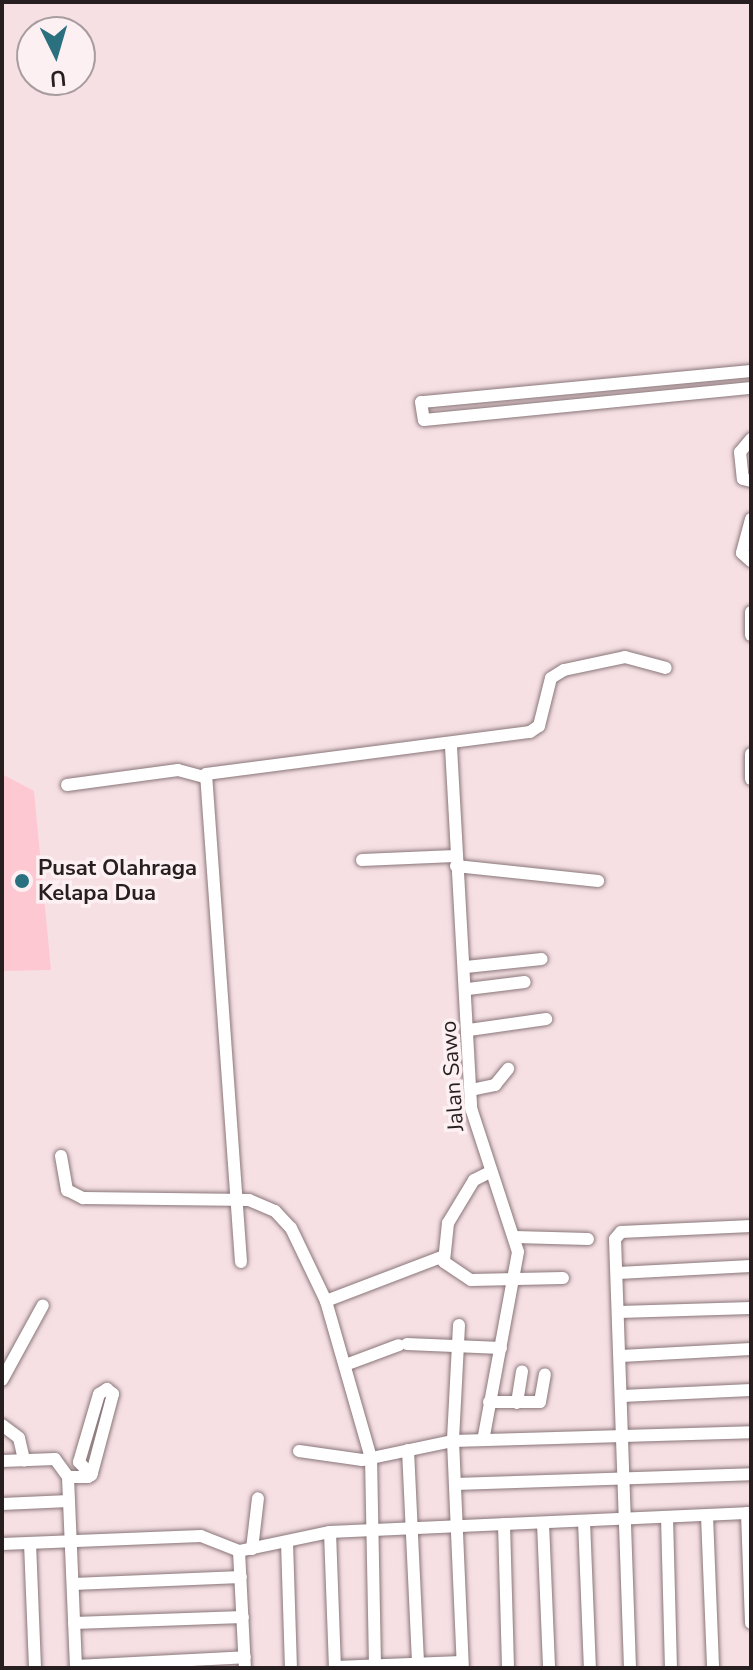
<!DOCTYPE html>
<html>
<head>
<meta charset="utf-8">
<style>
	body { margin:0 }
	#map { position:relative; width:753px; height:1670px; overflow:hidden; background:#f6e0e4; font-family:"Nunito Sans",sans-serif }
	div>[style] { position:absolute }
	.green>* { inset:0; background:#fec8d3 }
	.roads { filter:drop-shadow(0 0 2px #897679) drop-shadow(0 0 2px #897679) }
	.minor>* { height:12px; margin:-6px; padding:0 6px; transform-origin:6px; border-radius:6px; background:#fff }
	.dots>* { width:22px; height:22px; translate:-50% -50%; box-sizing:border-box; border:4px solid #fdf0f2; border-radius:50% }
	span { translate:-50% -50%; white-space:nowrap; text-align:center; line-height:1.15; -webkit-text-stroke:7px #fdf0f2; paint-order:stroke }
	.poi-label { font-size:22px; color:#261e1f; font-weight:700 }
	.left { translate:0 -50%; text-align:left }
	.street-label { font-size:22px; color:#261e1f }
	.frame { position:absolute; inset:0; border:4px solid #261e1f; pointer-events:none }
	.north { position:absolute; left:16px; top:16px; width:80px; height:80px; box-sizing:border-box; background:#fdf0f2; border:2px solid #a79c9e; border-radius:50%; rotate:175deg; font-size:22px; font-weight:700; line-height:32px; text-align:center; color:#261e1f }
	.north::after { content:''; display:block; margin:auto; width:28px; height:36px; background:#2b707f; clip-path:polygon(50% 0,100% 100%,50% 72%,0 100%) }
</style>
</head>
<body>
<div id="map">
	<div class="green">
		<div style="clip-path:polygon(2px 774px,34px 791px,51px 970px,2px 971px)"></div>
	</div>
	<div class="roads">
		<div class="minor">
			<div style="left:751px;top:371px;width:331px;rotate:174.6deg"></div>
			<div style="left:421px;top:402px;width:18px;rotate:81deg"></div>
			<div style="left:424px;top:420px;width:329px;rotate:-5.6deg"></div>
			<div style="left:751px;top:439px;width:17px;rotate:130deg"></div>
			<div style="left:740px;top:452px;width:27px;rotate:84deg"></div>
			<div style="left:743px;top:479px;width:8px;rotate:14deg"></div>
			<div style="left:751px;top:519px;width:35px;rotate:105deg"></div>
			<div style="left:742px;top:553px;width:12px;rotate:42deg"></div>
			<div style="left:751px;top:612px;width:23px;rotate:90deg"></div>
			<div style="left:451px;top:747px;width:362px;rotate:86.8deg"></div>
			<div style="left:471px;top:1108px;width:151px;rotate:71.9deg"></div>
			<div style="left:518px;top:1252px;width:191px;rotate:100.5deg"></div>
			<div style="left:751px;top:754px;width:25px;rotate:90deg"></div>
			<div style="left:67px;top:785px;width:112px;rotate:-7.7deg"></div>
			<div style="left:178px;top:770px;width:27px;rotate:15deg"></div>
			<div style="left:362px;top:860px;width:93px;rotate:-2.5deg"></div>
			<div style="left:456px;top:866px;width:143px;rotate:6deg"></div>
			<div style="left:466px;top:967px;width:76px;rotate:-6deg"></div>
			<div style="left:468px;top:989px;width:57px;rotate:-7deg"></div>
			<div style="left:469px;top:1030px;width:78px;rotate:-8.1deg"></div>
			<div style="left:471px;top:1090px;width:25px;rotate:-12deg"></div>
			<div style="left:495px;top:1085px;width:21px;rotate:-51deg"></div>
			<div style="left:61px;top:1156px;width:35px;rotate:80deg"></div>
			<div style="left:67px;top:1190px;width:18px;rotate:27deg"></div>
			<div style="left:83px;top:1198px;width:166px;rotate:0.7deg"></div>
			<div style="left:249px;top:1200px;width:28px;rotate:23deg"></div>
			<div style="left:275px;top:1211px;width:23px;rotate:47deg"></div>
			<div style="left:291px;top:1228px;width:81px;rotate:64.4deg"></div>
			<div style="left:490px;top:1172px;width:18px;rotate:153deg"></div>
			<div style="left:474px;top:1180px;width:50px;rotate:121.2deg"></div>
			<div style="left:448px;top:1223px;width:39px;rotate:96deg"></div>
			<div style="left:444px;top:1262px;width:32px;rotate:34deg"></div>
			<div style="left:471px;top:1280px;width:92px;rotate:-1.2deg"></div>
			<div style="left:515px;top:1237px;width:73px;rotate:1.6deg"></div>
			<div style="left:241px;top:1262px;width:489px;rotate:-94.1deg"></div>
			<div style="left:206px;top:774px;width:327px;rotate:-7.4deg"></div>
			<div style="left:530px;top:732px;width:11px;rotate:-34deg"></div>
			<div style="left:539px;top:726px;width:49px;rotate:-76deg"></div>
			<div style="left:551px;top:678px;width:15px;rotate:-32deg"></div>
			<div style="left:564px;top:670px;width:62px;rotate:-12deg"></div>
			<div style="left:625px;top:657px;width:42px;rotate:15deg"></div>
			<div style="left:618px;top:1273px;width:133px;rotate:-3deg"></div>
			<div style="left:619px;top:1312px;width:132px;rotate:-1.7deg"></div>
			<div style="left:459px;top:1325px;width:116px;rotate:93deg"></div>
			<div style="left:453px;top:1441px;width:227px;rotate:87.5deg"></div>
			<div style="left:407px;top:1344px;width:94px;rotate:2.4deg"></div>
			<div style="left:621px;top:1356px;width:130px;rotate:-3.1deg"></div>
			<div style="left:348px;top:1364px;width:54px;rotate:-20.4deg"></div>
			<div style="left:2px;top:1380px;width:85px;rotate:-61.3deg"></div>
			<div style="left:622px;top:1396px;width:129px;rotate:-2.7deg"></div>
			<div style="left:489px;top:1402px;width:51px"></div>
			<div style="left:540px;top:1402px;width:28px;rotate:-80deg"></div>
			<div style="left:517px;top:1403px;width:32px;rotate:-81deg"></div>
			<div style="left:2px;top:1425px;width:21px;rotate:37deg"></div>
			<div style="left:19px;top:1438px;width:23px;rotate:77deg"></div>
			<div style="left:408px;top:1450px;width:214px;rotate:87.3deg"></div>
			<div style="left:299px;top:1451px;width:64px;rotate:8.1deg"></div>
			<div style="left:362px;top:1460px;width:93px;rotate:-11.8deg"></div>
			<div style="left:453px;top:1441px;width:298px;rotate:-1.7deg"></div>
			<div style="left:2px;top:1461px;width:53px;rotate:-2.2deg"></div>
			<div style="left:55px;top:1459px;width:22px;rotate:54deg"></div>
			<div style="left:68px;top:1477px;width:191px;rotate:87.6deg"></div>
			<div style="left:68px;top:1477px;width:20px"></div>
			<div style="left:88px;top:1477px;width:4px;rotate:-34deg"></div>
			<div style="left:91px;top:1475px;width:2px;rotate:-63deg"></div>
			<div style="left:92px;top:1473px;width:82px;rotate:-75.1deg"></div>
			<div style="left:113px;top:1394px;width:8px;rotate:-140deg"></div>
			<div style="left:107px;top:1389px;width:9px;rotate:148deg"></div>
			<div style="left:99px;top:1394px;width:71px;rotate:106.4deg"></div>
			<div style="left:79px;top:1462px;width:18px;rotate:47deg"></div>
			<div style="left:455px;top:1484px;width:296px;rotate:-1.9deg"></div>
			<div style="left:2px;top:1504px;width:67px;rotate:-2.6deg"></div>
			<div style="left:747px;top:1513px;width:110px;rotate:87.9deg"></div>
			<div style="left:707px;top:1516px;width:152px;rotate:87.7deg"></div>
			<div style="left:667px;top:1517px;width:151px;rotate:88.5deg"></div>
			<div style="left:584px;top:1521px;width:147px;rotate:87.7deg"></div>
			<div style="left:543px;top:1523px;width:145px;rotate:87.6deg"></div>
			<div style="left:504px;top:1524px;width:144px;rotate:88.4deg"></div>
			<div style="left:330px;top:1532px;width:136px;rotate:87.9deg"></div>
			<div style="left:287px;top:1542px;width:126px;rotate:88.2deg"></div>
			<div style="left:30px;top:1543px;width:125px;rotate:87.7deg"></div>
			<div style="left:2px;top:1544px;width:199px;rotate:-2.3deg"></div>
			<div style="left:201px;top:1536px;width:41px;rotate:21.5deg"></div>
			<div style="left:239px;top:1551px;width:93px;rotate:-11.8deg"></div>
			<div style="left:330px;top:1532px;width:421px;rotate:-2.6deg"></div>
			<div style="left:252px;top:1549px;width:51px;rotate:-83.3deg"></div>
			<div style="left:239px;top:1551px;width:117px;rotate:87.1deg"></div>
			<div style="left:73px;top:1584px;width:168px;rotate:-2.4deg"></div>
			<div style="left:74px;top:1623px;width:169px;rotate:-2deg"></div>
			<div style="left:375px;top:1665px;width:207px;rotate:-91.1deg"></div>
			<div style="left:371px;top:1458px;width:163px;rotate:-106deg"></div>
			<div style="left:326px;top:1301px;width:123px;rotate:-20.9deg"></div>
			<div style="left:76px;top:1666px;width:169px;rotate:-3deg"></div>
			<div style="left:335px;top:1667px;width:127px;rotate:-2.3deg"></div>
			<div style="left:630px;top:1668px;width:429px;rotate:-92deg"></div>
			<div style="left:615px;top:1239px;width:9px;rotate:-49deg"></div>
			<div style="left:621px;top:1232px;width:130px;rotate:-2.6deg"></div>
		</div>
	</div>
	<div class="dots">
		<div style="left:22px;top:881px;background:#2b707f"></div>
	</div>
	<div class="poi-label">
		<span class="left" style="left:38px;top:881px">Pusat Olahraga<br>Kelapa Dua</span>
	</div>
	<div class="street-label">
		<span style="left:453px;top:1076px;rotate:-94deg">Jalan Sawo</span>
	</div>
	<div class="frame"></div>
	<div class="north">U</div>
</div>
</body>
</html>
